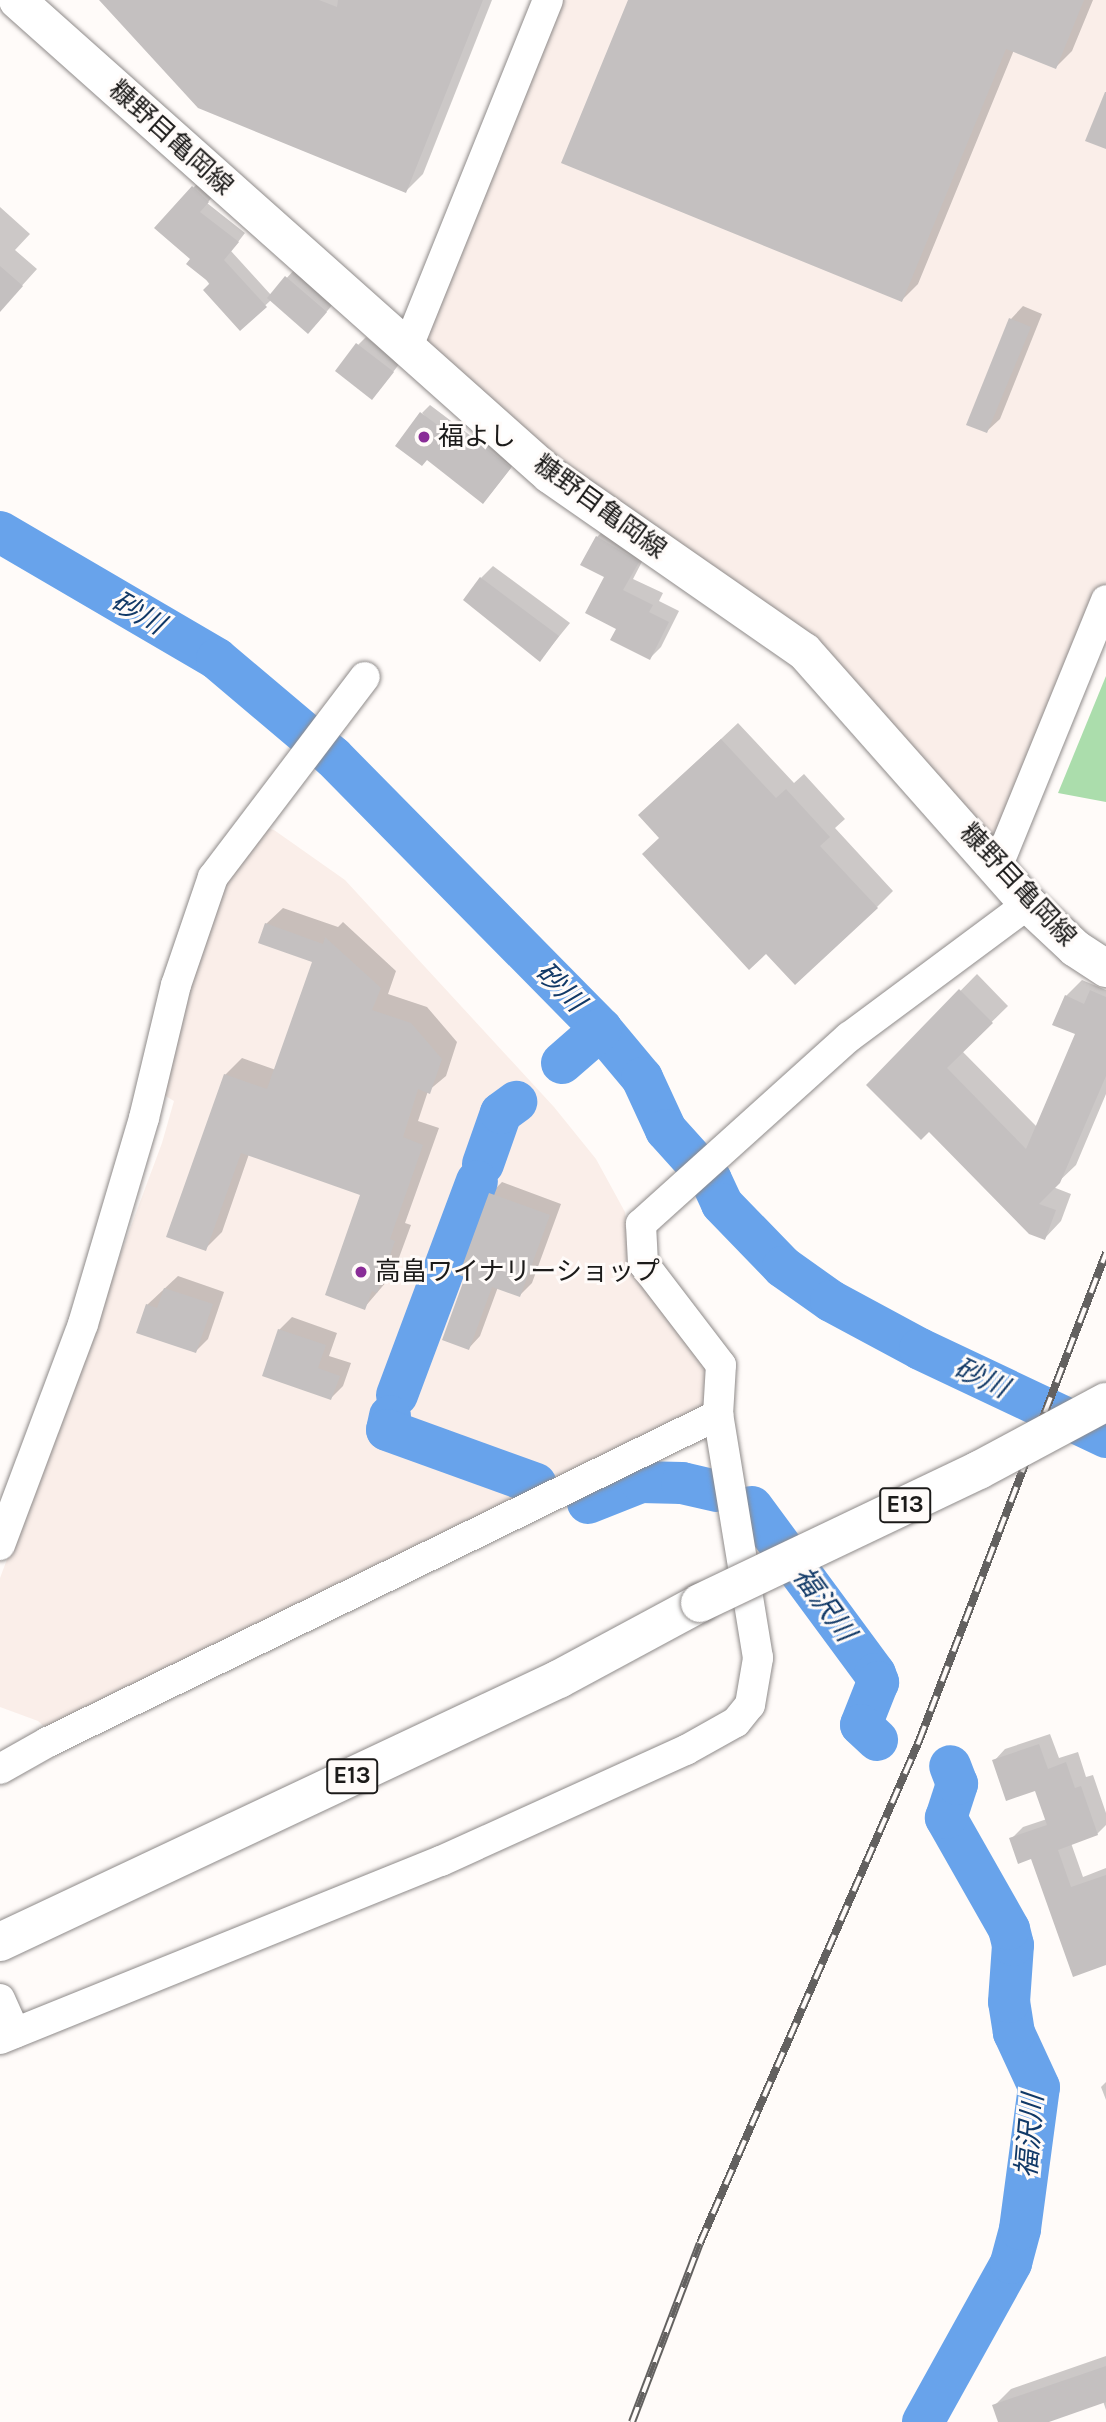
<!DOCTYPE html>
<html>
<head>
<meta charset="utf-8">
<style>
	body { margin:0 }
	#map { position:relative; width:1106px; height:2422px; overflow:hidden; background:#fffbf9; font-family:Karla,"Noto Sans JP",sans-serif }
	div>[style] { position:absolute }
	.built>* { inset:0; background:#faeee9 }
	.green>* { inset:0; background:#abddac }
	.shadow>* { inset:0; background:#0003 }
	.river>* { height:42px; margin:-21px; padding:0 21px; transform-origin:21px; border-radius:21px; background:#68a3eb }
	.building>* { inset:0; background:#c4c0c0 }
	.roads { filter:drop-shadow(0 0 2px #8f8b8a) drop-shadow(0 0 2px #8f8b8a) }
	.minor>* { height:30px; margin:-15px; padding:0 15px; transform-origin:15px; border-radius:15px; background:#fff }
	.major>* { height:37px; margin:-18.5px; padding:0 18.5px; transform-origin:18.5px; border-radius:18.5px; background:#fff }
	.highway>* { height:38px; margin:-19px; padding:0 19px; transform-origin:19px; border-radius:19px; background:#fff }
	.rail>* { height:8px; margin-top:-4px; transform-origin:0; background:repeating-linear-gradient(90deg,#fffbf9 0 16px,#636160 0 32px); box-sizing:border-box; border-block:2px solid #636160 }
	.bridges { filter:drop-shadow(0 0 2px #8f8b8a) drop-shadow(0 0 2px #8f8b8a) }
	.highway-bridge>* { height:38px; margin:-19px; padding:0 19px; transform-origin:19px; border-radius:19px; background:#fff }
	.dots>* { width:19px; height:19px; translate:-50% -50%; box-sizing:border-box; border:4px solid #fffbf9; border-radius:50% }
	span { translate:-50% -50%; white-space:nowrap; text-align:center; line-height:1.15; -webkit-text-stroke:6px #fffbf9; paint-order:stroke }
	.shield-label span { padding:2px 5px; background:#fffbf9; border:2px solid; border-radius:5px; -webkit-text-stroke-width:0 }
	.shield-label { font-size:24px; color:#1c1b1a; font-weight:700 }
	.street-label { font-size:26px; color:#1c1b1a }
	.poi-label { font-size:26px; color:#1c1b1a }
	.left { translate:0 -50%; text-align:left }
	.water-label { font-size:28px; color:#113967; font-style:italic }
</style>
</head>
<body>
<div id="map">
	<div class="built">
		<div style="clip-path:polygon(548px 0,1106px 0,1106px 600px,998px 865px,804px 651px,407px 349px)"></div>
		<div style="clip-path:polygon(262px 827px,274px 830px,345px 880px,554px 1107px,596px 1159px,625px 1212px,629px 1244px,713px 1368px,707px 1409px,50px 1732px,38px 1721px,0 1707px,0 1578px,162px 1143px,174px 1101px,162px 1094px,203px 933px,218px 894px)"></div>
	</div>
	<div class="green">
		<div style="clip-path:polygon(1106px 676px,1106px 802px,1058px 793px)"></div>
	</div>
	<div class="shadow">
		<div style="clip-path:polygon(106px 0,492px 0,423px 174px,406px 191px)"></div>
		<div style="clip-path:polygon(630px 0,1093px 0,1072px 51px,1056px 67px,1014px 50px,918px 284px,902px 300px)"></div>
		<div style="clip-path:polygon(201px 180px,216px 193px,207px 203px,245px 233px,231px 251px,271px 295px,295px 269px,334px 303px,316px 324px,271px 300px,240px 329px,192px 259px,193px 188px)"></div>
		<div style="clip-path:polygon(0 207px,30px 234px,15px 250px,37px 269px,0 310px)"></div>
		<div style="clip-path:polygon(1023px 306px,1042px 314px,1000px 419px,987px 431px,968px 424px,1011px 319px)"></div>
		<div style="clip-path:polygon(366px 337px,400px 363px,380px 389px,358px 345px)"></div>
		<div style="clip-path:polygon(430px 405px,471px 436px,479px 428px,518px 459px,491px 493px,422px 413px)"></div>
		<div style="clip-path:polygon(608px 526px,648px 550px,633px 579px,663px 593px,659px 601px,679px 611px,661px 647px,650px 658px,618px 628px,597px 537px)"></div>
		<div style="clip-path:polygon(493px 566px,570px 623px,540px 660px,481px 578px)"></div>
		<div style="clip-path:polygon(738px 723px,794px 783px,804px 774px,845px 819px,835px 828px,893px 891px,877px 907px,661px 838px,657px 799px)"></div>
		<div style="clip-path:polygon(283px 908px,338px 927px,343px 922px,396px 971px,388px 994px,427px 1007px,457px 1042px,446px 1076px,428px 1091px,418px 1121px,439px 1128px,405px 1223px,411px 1225px,393px 1274px,364px 1308px,362px 1194px,249px 1154px,222px 1232px,205px 1249px,225px 1075px,242px 1058px,276px 1070px,314px 961px,266px 924px)"></div>
		<div style="clip-path:polygon(977px 974px,1008px 1006px,962px 1051px,1037px 1127px,1078px 1033px,1066px 996px,1082px 980px,1106px 990px,1106px 1094px,1076px 1165px,1053px 1187px,1071px 1194px,1061px 1221px,1045px 1238px,929px 1130px,868px 1085px)"></div>
		<div style="clip-path:polygon(502px 1182px,561px 1204px,532px 1283px,520px 1295px,498px 1287px,480px 1336px,469px 1348px,468px 1276px,490px 1194px)"></div>
		<div style="clip-path:polygon(178px 1276px,224px 1292px,208px 1339px,196px 1351px,147px 1305px)"></div>
		<div style="clip-path:polygon(292px 1317px,337px 1333px,329px 1356px,351px 1363px,343px 1386px,331px 1398px,279px 1330px)"></div>
		<div style="clip-path:polygon(1050px 1734px,1059px 1758px,1078px 1752px,1086px 1777px,1093px 1775px,1106px 1813px,1106px 1825px,1097px 1834px,1071px 1843px,1083px 1877px,1106px 1868px,1106px 1963px,1032px 1857px,1011px 1839px,1023px 1827px,1047px 1819px,1036px 1789px,994px 1761px,1005px 1749px)"></div>
		<div style="clip-path:polygon(1106px 2082px,1106px 2100px,1101px 2087px)"></div>
		<div style="clip-path:polygon(1106px 2356px,1106px 2410px,1103px 2401px,1044px 2422px,1000px 2422px,994px 2406px,1011px 2389px)"></div>
	</div>
	<div class="river">
		<div style="left:0;top:532px;width:251px;rotate:30.3deg"></div>
		<div style="left:217px;top:659px;width:152px;rotate:40.2deg"></div>
		<div style="left:333px;top:757px;width:382px;rotate:45.4deg"></div>
		<div style="left:601px;top:1029px;width:64px;rotate:50.1deg"></div>
		<div style="left:642px;top:1078px;width:57px;rotate:65.2deg"></div>
		<div style="left:666px;top:1130px;width:67px;rotate:48deg"></div>
		<div style="left:711px;top:1180px;width:26px;rotate:65deg"></div>
		<div style="left:722px;top:1204px;width:88px;rotate:45.9deg"></div>
		<div style="left:783px;top:1267px;width:59px;rotate:35.3deg"></div>
		<div style="left:831px;top:1301px;width:101px;rotate:28.3deg"></div>
		<div style="left:920px;top:1349px;width:206px;rotate:25.3deg"></div>
		<div style="left:562px;top:1063px;width:52px;rotate:-41.1deg"></div>
		<div style="left:483px;top:1164px;width:54px;rotate:-70.6deg"></div>
		<div style="left:501px;top:1113px;width:19px;rotate:-36deg"></div>
		<div style="left:397px;top:1395px;width:228px;rotate:-69.5deg"></div>
		<div style="left:390px;top:1416px;width:14px;rotate:102deg"></div>
		<div style="left:387px;top:1430px;width:158px;rotate:19.9deg"></div>
		<div style="left:588px;top:1503px;width:57px;rotate:-21.6deg"></div>
		<div style="left:641px;top:1482px;width:41px;rotate:1.4deg"></div>
		<div style="left:682px;top:1483px;width:35px;rotate:13deg"></div>
		<div style="left:752px;top:1507px;width:207px;rotate:53.6deg"></div>
		<div style="left:875px;top:1674px;width:9px;rotate:69deg"></div>
		<div style="left:878px;top:1682px;width:46px;rotate:111.6deg"></div>
		<div style="left:861px;top:1725px;width:22px;rotate:43deg"></div>
		<div style="left:923px;top:2422px;width:182px;rotate:-61deg"></div>
		<div style="left:1011px;top:2263px;width:35px;rotate:-75deg"></div>
		<div style="left:1020px;top:2229px;width:143px;rotate:-82.4deg"></div>
		<div style="left:1039px;top:2087px;width:60px;rotate:-114.8deg"></div>
		<div style="left:1014px;top:2033px;width:31px;rotate:-99deg"></div>
		<div style="left:1009px;top:2002px;width:57px;rotate:-86deg"></div>
		<div style="left:1013px;top:1945px;width:16px;rotate:-104deg"></div>
		<div style="left:1009px;top:1929px;width:128px;rotate:-119.6deg"></div>
		<div style="left:946px;top:1818px;width:36px;rotate:-72deg"></div>
		<div style="left:957px;top:1784px;width:19px;rotate:-111deg"></div>
	</div>
	<div class="building">
		<div style="clip-path:polygon(99px 0,319px 0,337px 7px,338px 0,483px 0,406px 193px,198px 108px)"></div>
		<div style="clip-path:polygon(628px 0,1084px 0,1056px 69px,1006px 49px,902px 302px,561px 163px)"></div>
		<div style="clip-path:polygon(1105px 92px,1106px 92px,1106px 149px,1085px 141px)"></div>
		<div style="clip-path:polygon(192px 186px,209px 202px,200px 212px,239px 242px,224px 260px,267px 307px,240px 331px,203px 290px,210px 283px,186px 264px,190px 259px,154px 228px)"></div>
		<div style="clip-path:polygon(0 266px,23px 286px,0 312px)"></div>
		<div style="clip-path:polygon(285px 276px,327px 312px,308px 334px,267px 298px)"></div>
		<div style="clip-path:polygon(1009px 318px,1031px 327px,987px 433px,966px 425px)"></div>
		<div style="clip-path:polygon(356px 343px,394px 372px,372px 400px,335px 371px)"></div>
		<div style="clip-path:polygon(420px 412px,463px 444px,470px 435px,511px 468px,483px 504px,427px 460px,422px 466px,395px 446px)"></div>
		<div style="clip-path:polygon(596px 536px,639px 562px,623px 590px,653px 605px,649px 612px,669px 622px,650px 660px,610px 640px,616px 629px,585px 613px,604px 577px,580px 565px)"></div>
		<div style="clip-path:polygon(480px 577px,559px 636px,540px 662px,463px 600px)"></div>
		<div style="clip-path:polygon(721px 739px,776px 798px,786px 789px,830px 837px,820px 846px,878px 908px,795px 985px,766px 954px,749px 970px,642px 854px,659px 838px,638px 815px)"></div>
		<div style="clip-path:polygon(265px 923px,323px 944px,325px 937px,381px 988px,372px 1010px,411px 1023px,442px 1059px,430px 1094px,418px 1089px,403px 1137px,423px 1145px,390px 1239px,395px 1241px,377px 1293px,372px 1291px,365px 1310px,325px 1295px,360px 1195px,241px 1153px,206px 1251px,166px 1237px,224px 1074px,267px 1089px,312px 962px,258px 943px)"></div>
		<div style="clip-path:polygon(959px 989px,993px 1023px,947px 1068px,1026px 1149px,1075px 1034px,1052px 1025px,1065px 995px,1084px 1004px,1090px 990px,1106px 997px,1106px 1076px,1060px 1183px,1039px 1204px,1056px 1210px,1045px 1240px,1029px 1234px,929px 1132px,921px 1140px,866px 1085px)"></div>
		<div style="clip-path:polygon(489px 1193px,550px 1215px,520px 1297px,492px 1287px,469px 1350px,442px 1340px,465px 1277px,459px 1275px)"></div>
		<div style="clip-path:polygon(164px 1288px,213px 1304px,196px 1353px,136px 1333px,146px 1304px,157px 1308px)"></div>
		<div style="clip-path:polygon(278px 1329px,326px 1345px,318px 1368px,340px 1376px,331px 1400px,262px 1376px)"></div>
		<div style="clip-path:polygon(1039px 1744px,1048px 1769px,1066px 1762px,1075px 1788px,1081px 1786px,1098px 1835px,1058px 1850px,1071px 1887px,1106px 1875px,1106px 1965px,1073px 1977px,1031px 1859px,1018px 1864px,1009px 1838px,1047px 1825px,1035px 1791px,1006px 1801px,992px 1760px)"></div>
		<div style="clip-path:polygon(1106px 2366px,1106px 2402px,1049px 2422px,998px 2422px,992px 2405px)"></div>
	</div>
	<div class="roads">
		<div class="minor">
			<div style="left:407px;top:349px;width:376px;rotate:-68deg"></div>
			<div style="left:998px;top:865px;width:286px;rotate:-67.8deg"></div>
			<div style="left:0;top:1545px;width:236px;rotate:-69.4deg"></div>
			<div style="left:83px;top:1324px;width:215px;rotate:-73.5deg"></div>
			<div style="left:144px;top:1118px;width:137px;rotate:-76.5deg"></div>
			<div style="left:176px;top:985px;width:114px;rotate:-71.1deg"></div>
			<div style="left:213px;top:877px;width:251px;rotate:-52.8deg"></div>
			<div style="left:0;top:1769px;width:55px;rotate:-29.4deg"></div>
			<div style="left:48px;top:1742px;width:746px;rotate:-26.02deg"></div>
			<div style="left:0;top:1999px;width:37px;rotate:66deg"></div>
			<div style="left:0;top:2039px;width:476px;rotate:-22deg"></div>
			<div style="left:441px;top:1861px;width:269px;rotate:-24.4deg"></div>
			<div style="left:686px;top:1750px;width:57px;rotate:-29.2deg"></div>
			<div style="left:736px;top:1722px;width:22px;rotate:-51deg"></div>
			<div style="left:750px;top:1705px;width:48px;rotate:-80.3deg"></div>
			<div style="left:758px;top:1658px;width:246px;rotate:-99.3deg"></div>
			<div style="left:718px;top:1415px;width:50px;rotate:-86.6deg"></div>
			<div style="left:721px;top:1365px;width:128px;rotate:-127.4deg"></div>
			<div style="left:643px;top:1263px;width:39px;rotate:-93deg"></div>
			<div style="left:641px;top:1224px;width:280px;rotate:-42deg"></div>
			<div style="left:849px;top:1037px;width:223px;rotate:-36.6deg"></div>
		</div>
		<div class="major">
			<div style="left:17px;top:0;width:713px;rotate:41.7deg"></div>
			<div style="left:549px;top:474px;width:310px;rotate:34.8deg"></div>
			<div style="left:804px;top:651px;width:338px;rotate:48.5deg"></div>
			<div style="left:1028px;top:904px;width:64px;rotate:43.1deg"></div>
			<div style="left:1075px;top:948px;width:37px;rotate:33deg"></div>
		</div>
		<div class="highway">
			<div style="left:0;top:1942px;width:618px;rotate:-25.2deg"></div>
			<div style="left:559px;top:1679px;width:160px;rotate:-28.3deg"></div>
		</div>
	</div>
	<div class="rail">
		<div style="left:632px;top:2422px;width:191px;rotate:-69.2deg"></div>
		<div style="left:700px;top:2243px;width:548px;rotate:-66.43deg"></div>
		<div style="left:919px;top:1741px;width:523px;rotate:-69.03deg"></div>
	</div>
	<div class="bridges">
		<div class="highway-bridge">
			<div style="left:700px;top:1603px;width:309px;rotate:-25.5deg"></div>
			<div style="left:979px;top:1470px;width:144px;rotate:-28.2deg"></div>
		</div>
	</div>
	<div class="dots">
		<div style="left:424px;top:437px;background:#892c97"></div>
		<div style="left:361px;top:1272px;background:#892c97"></div>
	</div>
	<div class="shield-label">
		<span style="left:905px;top:1505px">E13</span>
		<span style="left:352px;top:1776px">E13</span>
	</div>
	<div class="street-label">
		<span style="left:171px;top:138px;rotate:42deg">糠野目亀岡線</span>
		<span style="left:600px;top:507px;rotate:36deg">糠野目亀岡線</span>
		<span style="left:1018px;top:885px;rotate:47deg">糠野目亀岡線</span>
	</div>
	<div class="poi-label">
		<span class="left" style="left:438px;top:437px">福よし</span>
		<span class="left" style="left:375px;top:1272px">高畠ワイナリーショップ</span>
	</div>
	<div class="water-label">
		<span style="left:138px;top:613px;rotate:30deg">砂川</span>
		<span style="left:560px;top:987px;rotate:45deg">砂川</span>
		<span style="left:981px;top:1378px;rotate:25deg">砂川</span>
		<span style="left:824px;top:1604px;rotate:54deg">福沢川</span>
		<span style="left:1030px;top:2136px;rotate:-85deg">福沢川</span>
	</div>
</div>
</body>
</html>
